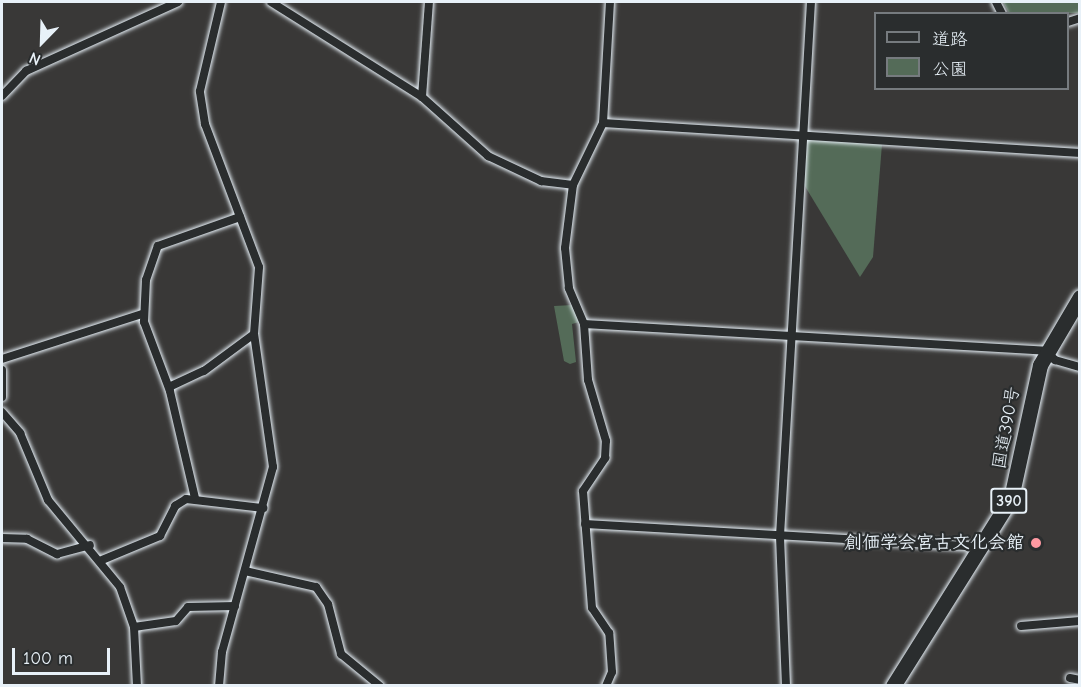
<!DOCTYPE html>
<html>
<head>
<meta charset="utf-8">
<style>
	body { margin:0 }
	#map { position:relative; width:1081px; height:687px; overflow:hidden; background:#393837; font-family:"Comic Neue","Klee One",sans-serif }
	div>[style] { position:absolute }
	.green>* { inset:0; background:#546b58 }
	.roads { filter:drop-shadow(0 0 2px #e8f1f8) drop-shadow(0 0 2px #e8f1f8) }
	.street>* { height:8px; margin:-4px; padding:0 4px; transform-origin:4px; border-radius:4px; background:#2a2d2e }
	.highway>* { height:15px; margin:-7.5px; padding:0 7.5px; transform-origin:7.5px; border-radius:7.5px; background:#2a2d2e }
	.dots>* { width:16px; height:16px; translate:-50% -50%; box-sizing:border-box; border:3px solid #2a2d2e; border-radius:50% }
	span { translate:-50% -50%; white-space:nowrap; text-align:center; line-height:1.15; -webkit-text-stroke:4.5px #2a2d2e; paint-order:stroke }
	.shield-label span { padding:2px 4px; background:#2a2d2e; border:2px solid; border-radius:4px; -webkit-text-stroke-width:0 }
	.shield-label { font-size:16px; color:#e8f1f8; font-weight:700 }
	.street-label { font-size:18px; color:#e8f1f8 }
	.poi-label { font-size:18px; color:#e8f1f8; font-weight:700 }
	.right { translate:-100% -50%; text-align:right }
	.frame { position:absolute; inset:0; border:3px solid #e8f1f8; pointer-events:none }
	.legend { position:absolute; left:874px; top:12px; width:195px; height:78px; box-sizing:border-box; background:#2a2d2e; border:2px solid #767b7f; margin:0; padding:8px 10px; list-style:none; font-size:18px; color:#e8f1f8 }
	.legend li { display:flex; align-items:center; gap:12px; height:30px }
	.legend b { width:30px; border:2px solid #767b7f }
	.north { position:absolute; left:12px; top:12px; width:60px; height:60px; -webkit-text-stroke:4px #2a2d2e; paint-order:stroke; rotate:203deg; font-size:16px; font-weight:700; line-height:24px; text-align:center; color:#e8f1f8 }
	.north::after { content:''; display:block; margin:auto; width:21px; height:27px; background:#e8f1f8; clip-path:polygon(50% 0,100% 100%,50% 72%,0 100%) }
	.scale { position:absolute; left:12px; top:648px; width:98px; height:27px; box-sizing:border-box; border:3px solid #e8f1f8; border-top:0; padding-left:8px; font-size:18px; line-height:21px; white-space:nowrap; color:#e8f1f8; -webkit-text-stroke:4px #2a2d2e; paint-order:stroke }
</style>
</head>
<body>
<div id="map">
	<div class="green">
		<div style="clip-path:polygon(1003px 2px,1079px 2px,1079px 13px,1009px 13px)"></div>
		<div style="clip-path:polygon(805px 138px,882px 144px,873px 257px,860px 277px,803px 183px)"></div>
		<div style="clip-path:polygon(573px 305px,579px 322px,572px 324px,576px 362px,570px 364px,564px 361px,554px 306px)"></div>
	</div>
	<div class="roads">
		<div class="street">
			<div style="left:271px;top:2px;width:178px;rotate:32.2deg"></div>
			<div style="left:422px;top:97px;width:89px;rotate:41.8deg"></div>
			<div style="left:488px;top:156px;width:59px;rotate:25.3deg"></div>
			<div style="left:541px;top:181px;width:32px;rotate:7deg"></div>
			<div style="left:996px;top:2px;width:13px;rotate:63deg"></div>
			<div style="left:1068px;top:22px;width:13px;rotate:-18deg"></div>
			<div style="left:2px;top:96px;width:35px;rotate:-46deg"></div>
			<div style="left:26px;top:71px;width:167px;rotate:-24.4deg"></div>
			<div style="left:422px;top:97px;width:95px;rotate:-85.8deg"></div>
			<div style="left:603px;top:123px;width:478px;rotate:3.6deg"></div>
			<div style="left:584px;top:324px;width:463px;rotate:3.3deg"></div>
			<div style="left:1046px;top:351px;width:13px;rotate:45deg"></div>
			<div style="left:1055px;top:360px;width:26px;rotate:16deg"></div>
			<div style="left:2px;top:359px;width:147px;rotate:-17.8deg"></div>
			<div style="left:2px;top:370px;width:27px;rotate:90deg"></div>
			<div style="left:169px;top:387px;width:38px;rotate:-25deg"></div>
			<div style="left:204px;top:371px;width:62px;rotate:-36.5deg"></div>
			<div style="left:2px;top:412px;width:28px;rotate:49deg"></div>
			<div style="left:20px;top:433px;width:73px;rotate:67.3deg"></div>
			<div style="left:48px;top:500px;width:113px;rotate:50.4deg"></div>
			<div style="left:120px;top:587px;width:42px;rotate:70.7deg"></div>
			<div style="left:134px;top:627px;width:59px;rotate:87.1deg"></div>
			<div style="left:195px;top:498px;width:110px;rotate:-103.2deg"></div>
			<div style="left:170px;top:391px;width:74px;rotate:-110.6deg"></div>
			<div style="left:144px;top:322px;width:42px;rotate:-87.3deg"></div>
			<div style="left:146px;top:280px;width:36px;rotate:-71deg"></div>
			<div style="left:158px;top:246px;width:87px;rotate:-19.5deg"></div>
			<div style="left:585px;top:524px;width:395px;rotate:3.3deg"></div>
			<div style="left:2px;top:538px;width:25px;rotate:2deg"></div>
			<div style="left:27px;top:539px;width:34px;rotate:27deg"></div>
			<div style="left:57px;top:554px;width:34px;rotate:-15deg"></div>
			<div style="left:102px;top:560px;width:63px;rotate:-22.5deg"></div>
			<div style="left:160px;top:536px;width:34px;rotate:-63deg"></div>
			<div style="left:175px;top:506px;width:13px;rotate:-32deg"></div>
			<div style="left:186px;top:499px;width:78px;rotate:6.7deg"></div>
			<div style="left:245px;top:571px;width:73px;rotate:12.7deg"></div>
			<div style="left:316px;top:587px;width:21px;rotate:55deg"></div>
			<div style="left:328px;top:604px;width:52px;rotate:75.4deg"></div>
			<div style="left:341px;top:654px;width:50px;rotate:39.4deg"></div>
			<div style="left:1021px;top:626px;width:59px;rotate:-4.8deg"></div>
			<div style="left:134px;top:627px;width:42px;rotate:-8.1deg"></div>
			<div style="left:176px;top:621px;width:18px;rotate:-49deg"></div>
			<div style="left:188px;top:607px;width:47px;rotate:-1.2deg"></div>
			<div style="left:1070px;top:678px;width:10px;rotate:11deg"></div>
			<div style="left:219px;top:686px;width:34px;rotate:-85deg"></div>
			<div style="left:222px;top:652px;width:192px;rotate:-74.6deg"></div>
			<div style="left:273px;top:467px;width:134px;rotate:-98.1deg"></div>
			<div style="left:254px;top:334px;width:67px;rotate:-85.7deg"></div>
			<div style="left:259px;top:267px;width:153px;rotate:-110.7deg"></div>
			<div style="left:205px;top:124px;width:33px;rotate:-99deg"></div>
			<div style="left:200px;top:91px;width:91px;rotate:-76.7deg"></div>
			<div style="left:606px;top:686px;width:15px;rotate:-67deg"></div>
			<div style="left:612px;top:672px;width:39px;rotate:-94deg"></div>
			<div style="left:609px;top:633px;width:30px;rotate:-124deg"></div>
			<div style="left:592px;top:608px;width:117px;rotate:-94.4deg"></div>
			<div style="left:583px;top:491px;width:40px;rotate:-56deg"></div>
			<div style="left:605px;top:458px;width:17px;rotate:-87deg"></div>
			<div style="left:606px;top:441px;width:64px;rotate:-106.4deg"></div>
			<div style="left:588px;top:380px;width:56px;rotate:-94.1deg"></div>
			<div style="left:584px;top:324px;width:39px;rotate:-113deg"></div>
			<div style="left:569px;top:288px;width:40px;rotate:-95.7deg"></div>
			<div style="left:565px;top:248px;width:64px;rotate:-82.8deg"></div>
			<div style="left:573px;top:185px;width:69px;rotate:-64.2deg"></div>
			<div style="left:603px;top:123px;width:121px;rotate:-86.7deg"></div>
			<div style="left:786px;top:686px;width:150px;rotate:-92.3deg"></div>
			<div style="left:780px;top:536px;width:535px;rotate:-86.68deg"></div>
		</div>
		<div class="highway">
			<div style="left:893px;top:686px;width:222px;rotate:-57.9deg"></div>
			<div style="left:1011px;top:498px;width:136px;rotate:-77.7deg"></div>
			<div style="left:1040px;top:365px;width:79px;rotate:-59.5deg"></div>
		</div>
	</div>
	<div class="dots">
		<div style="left:1036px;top:543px;background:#ff9aa2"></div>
	</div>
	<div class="shield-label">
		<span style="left:1009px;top:501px">390</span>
	</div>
	<div class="street-label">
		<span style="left:1007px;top:428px;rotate:-80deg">国道390号</span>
	</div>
	<div class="poi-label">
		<span class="right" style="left:1024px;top:543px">創価学会宮古文化会館</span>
	</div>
	<div class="frame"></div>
	<ul class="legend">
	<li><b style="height:8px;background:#2a2d2e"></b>道路</li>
	<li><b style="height:16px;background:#546b58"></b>公園</li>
	</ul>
	<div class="north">N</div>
	<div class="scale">100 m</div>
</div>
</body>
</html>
